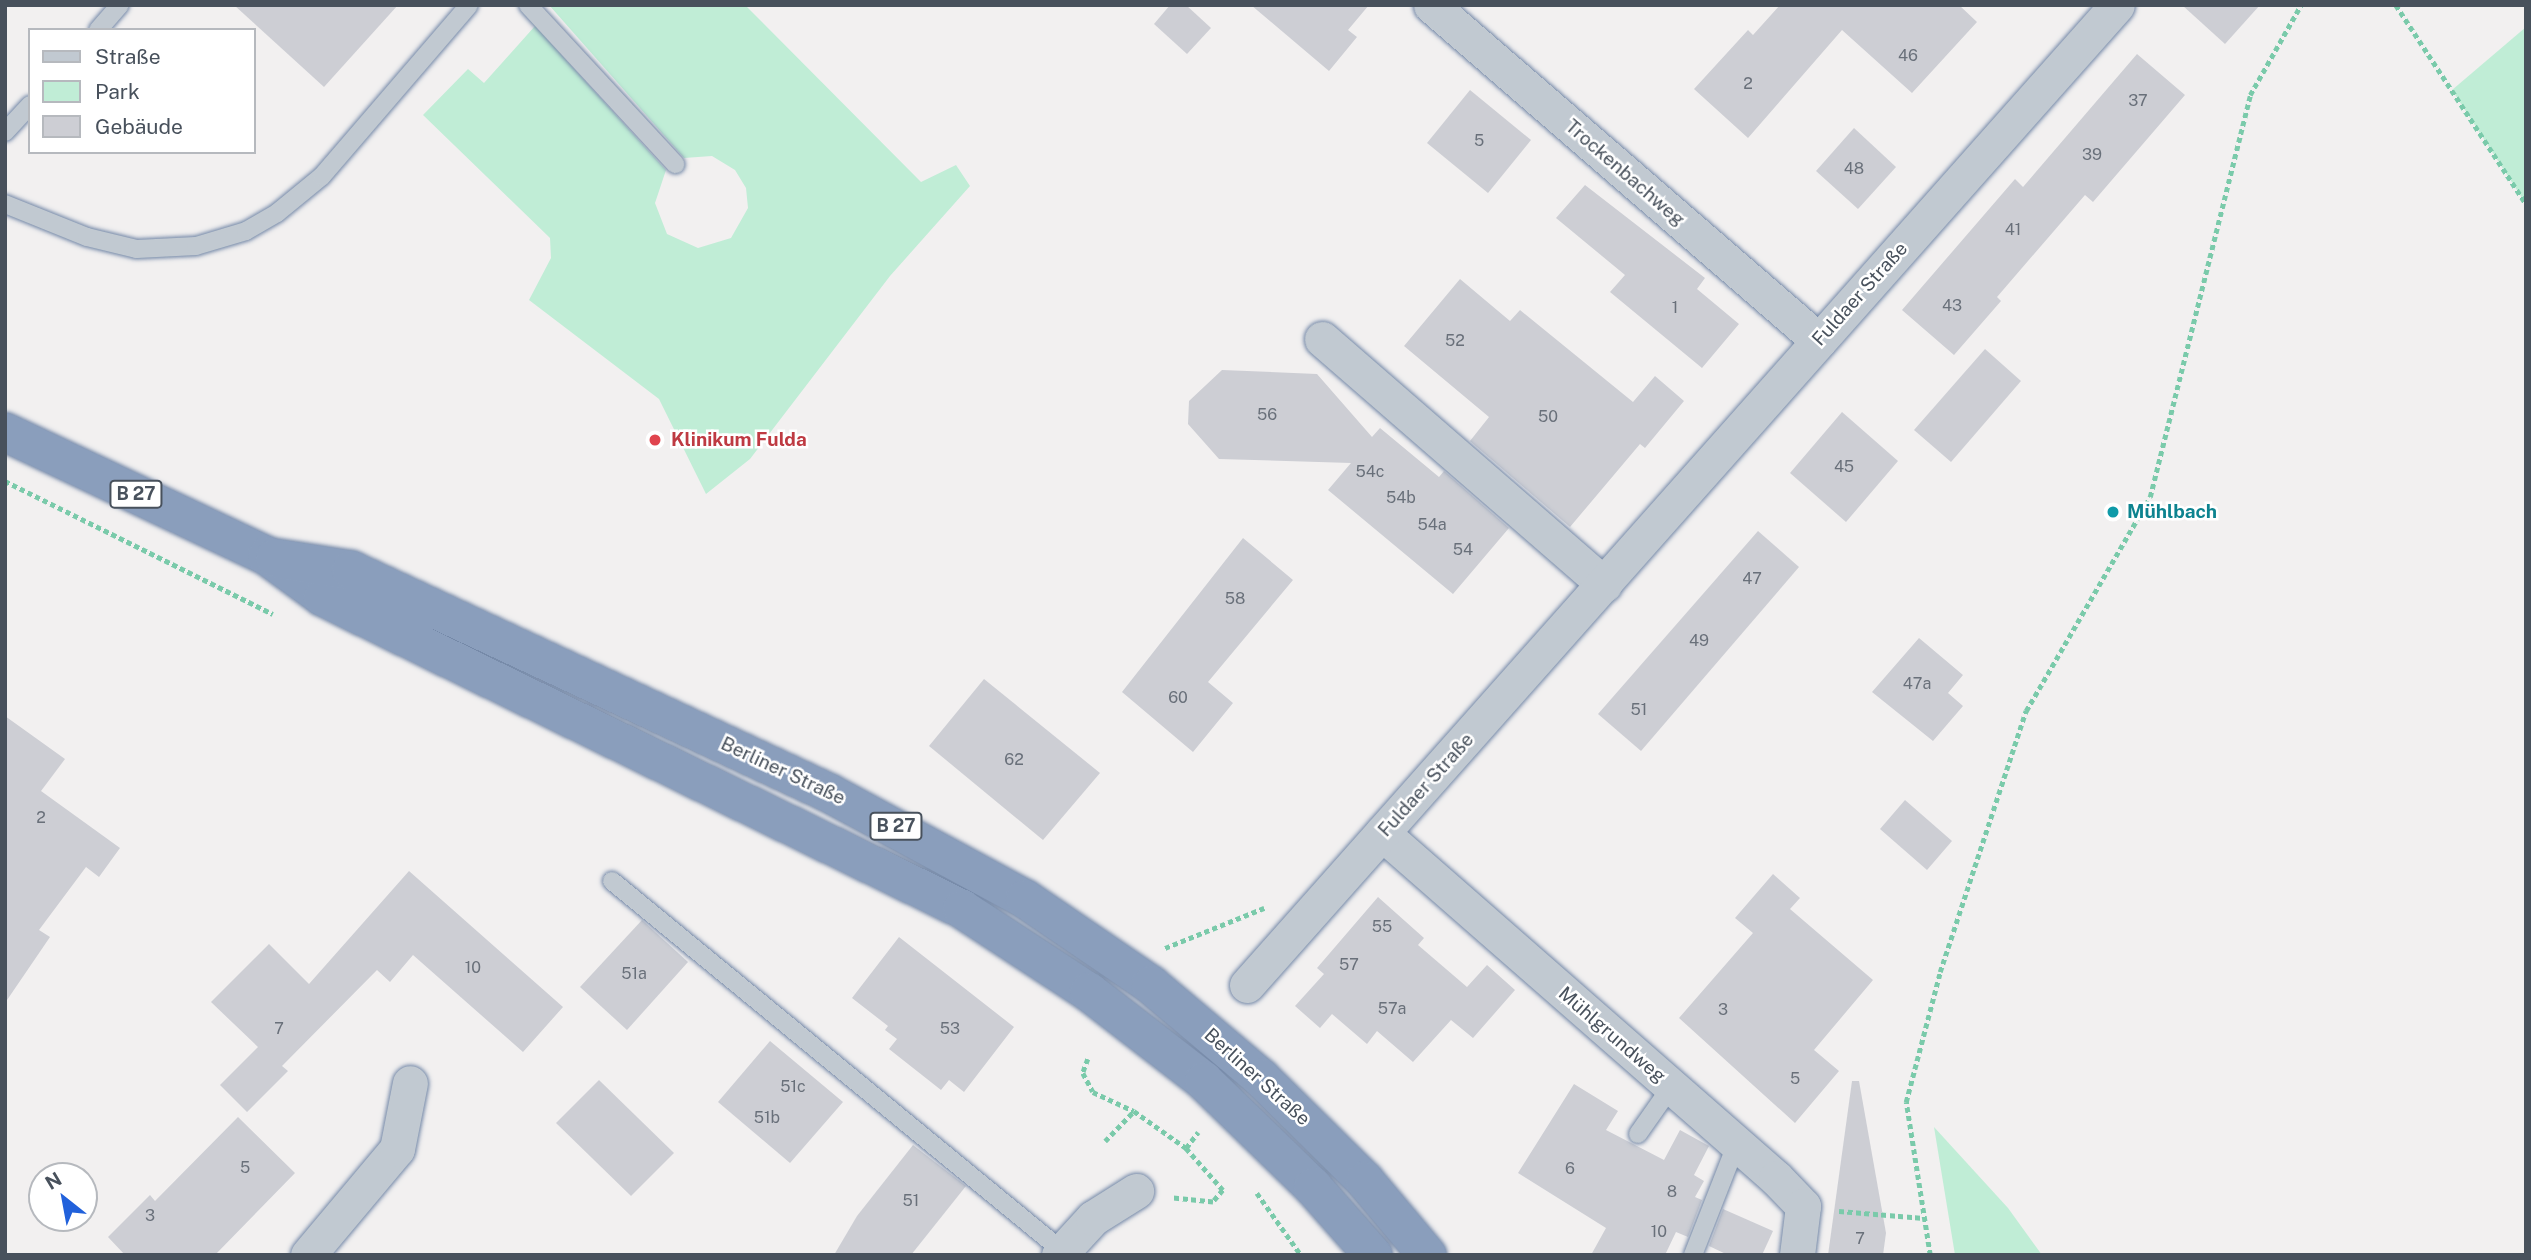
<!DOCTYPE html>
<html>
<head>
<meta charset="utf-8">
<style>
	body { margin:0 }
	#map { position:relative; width:2531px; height:1260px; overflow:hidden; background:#f2f0f0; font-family:"Public Sans",sans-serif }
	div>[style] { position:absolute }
	.green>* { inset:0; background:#c0edd6 }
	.building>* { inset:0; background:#cdced4 }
	.path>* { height:4.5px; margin-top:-2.25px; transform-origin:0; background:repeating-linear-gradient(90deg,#7acaaa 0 5px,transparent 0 8.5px) }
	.roads { filter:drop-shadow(0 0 2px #7589a8) drop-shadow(0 0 2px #7589a8) }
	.lane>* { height:18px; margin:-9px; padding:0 9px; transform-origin:9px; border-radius:9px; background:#c1c9d1 }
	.street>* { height:35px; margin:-17.5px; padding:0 17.5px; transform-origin:17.5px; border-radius:17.5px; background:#c1c9d1 }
	.highway>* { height:38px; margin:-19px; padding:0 19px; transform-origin:19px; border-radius:19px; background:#8a9ebc }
	.dots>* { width:19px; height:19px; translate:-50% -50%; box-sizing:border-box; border:4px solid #fff; border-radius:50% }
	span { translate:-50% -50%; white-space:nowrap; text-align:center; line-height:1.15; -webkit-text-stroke:5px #fff; paint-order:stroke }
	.number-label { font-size:16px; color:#69707a }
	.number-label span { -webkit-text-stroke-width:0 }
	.shield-label span { padding:2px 5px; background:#fff; border:2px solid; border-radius:5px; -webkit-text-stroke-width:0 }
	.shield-label { font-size:18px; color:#48515c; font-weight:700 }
	.street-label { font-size:19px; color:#48515c }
	.health-label { font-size:19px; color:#be3a42; font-weight:700 }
	.left { translate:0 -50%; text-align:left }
	.culture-label { font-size:19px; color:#0d838f; font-weight:700 }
	.frame { position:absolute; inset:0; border:7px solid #48515c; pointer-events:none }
	.legend { position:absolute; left:28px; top:28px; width:228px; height:126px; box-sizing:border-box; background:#fff; border:2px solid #b6b9be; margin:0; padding:9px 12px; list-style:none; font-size:21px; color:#48515c }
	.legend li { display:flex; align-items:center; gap:14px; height:35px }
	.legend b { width:35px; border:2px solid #b6b9be }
	.north { position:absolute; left:28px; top:1162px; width:70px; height:70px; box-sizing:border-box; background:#fff; border:2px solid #b6b9be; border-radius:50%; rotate:329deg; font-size:19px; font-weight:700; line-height:28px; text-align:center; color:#48515c }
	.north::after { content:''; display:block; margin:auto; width:24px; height:32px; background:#2161db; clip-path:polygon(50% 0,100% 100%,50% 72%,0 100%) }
</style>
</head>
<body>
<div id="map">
	<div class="green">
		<div style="clip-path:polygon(549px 5px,745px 5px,921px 182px,956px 165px,970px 186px,890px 276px,750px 459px,706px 494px,659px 399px,529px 300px,551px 258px,550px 238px,423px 115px,468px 69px,484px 83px,535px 26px,666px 170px,655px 203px,667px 234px,698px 248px,731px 238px,748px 208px,746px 188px,735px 170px,712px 156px,684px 158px)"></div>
		<div style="clip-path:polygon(2526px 27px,2526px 204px,2452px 90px)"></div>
		<div style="clip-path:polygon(1934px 1127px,2008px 1208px,2042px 1255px,1955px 1255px)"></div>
	</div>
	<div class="building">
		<div style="clip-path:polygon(234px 5px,398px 5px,324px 87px)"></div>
		<div style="clip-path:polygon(1170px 5px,1186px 5px,1211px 28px,1187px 54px,1154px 24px)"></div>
		<div style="clip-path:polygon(1251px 5px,1369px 5px,1348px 30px,1357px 37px,1329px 71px)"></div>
		<div style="clip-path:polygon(1780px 5px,1959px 5px,1977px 22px,1912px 93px,1842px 30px,1748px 138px,1694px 89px,1748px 30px,1753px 35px)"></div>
		<div style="clip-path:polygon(2182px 5px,2260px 5px,2225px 44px)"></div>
		<div style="clip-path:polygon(2137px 54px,2185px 95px,2093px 202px,2085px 195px,1997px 297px,2001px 301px,1954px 355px,1902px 310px,2015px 179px,2023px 187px)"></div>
		<div style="clip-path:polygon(1470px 90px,1531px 140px,1488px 193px,1427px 143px)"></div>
		<div style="clip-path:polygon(1854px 128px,1896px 167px,1858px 209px,1816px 171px)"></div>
		<div style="clip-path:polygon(1585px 185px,1705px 278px,1697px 289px,1739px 324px,1702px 368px,1610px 292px,1625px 275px,1556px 218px)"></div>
		<div style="clip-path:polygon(1460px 279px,1510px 321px,1520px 310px,1633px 402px,1655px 376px,1684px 401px,1645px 448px,1640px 444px,1570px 527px,1470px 441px,1489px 417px,1404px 346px)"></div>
		<div style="clip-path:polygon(1985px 349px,2021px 381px,1951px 462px,1914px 430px)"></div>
		<div style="clip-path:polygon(1222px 370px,1317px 374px,1372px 437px,1380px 428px,1439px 477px,1444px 471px,1509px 528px,1453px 594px,1328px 490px,1351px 463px,1219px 459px,1188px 424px,1189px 401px)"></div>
		<div style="clip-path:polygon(1842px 412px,1898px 461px,1846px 522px,1790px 473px)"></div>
		<div style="clip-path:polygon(1758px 531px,1799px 567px,1641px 751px,1598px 714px)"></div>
		<div style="clip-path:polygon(1243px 538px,1293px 580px,1208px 682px,1233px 703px,1193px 752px,1122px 692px)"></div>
		<div style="clip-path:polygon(1919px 638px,1963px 675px,1948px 693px,1963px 706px,1933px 741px,1872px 692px)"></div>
		<div style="clip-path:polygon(984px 679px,1100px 773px,1043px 840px,929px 746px)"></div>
		<div style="clip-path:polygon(5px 716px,65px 759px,41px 791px,120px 848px,99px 877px,86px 867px,39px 930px,50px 937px,5px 1003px)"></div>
		<div style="clip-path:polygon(1905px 800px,1952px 841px,1927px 870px,1880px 829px)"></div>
		<div style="clip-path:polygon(409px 871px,563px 1007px,523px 1052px,413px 955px,390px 982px,377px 970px,282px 1066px,288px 1071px,247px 1112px,220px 1085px,258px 1047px,211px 1002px,269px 944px,309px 984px)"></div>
		<div style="clip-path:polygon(1773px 874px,1800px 898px,1790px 909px,1873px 980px,1814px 1050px,1839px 1071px,1795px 1123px,1679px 1018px,1753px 933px,1735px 918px)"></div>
		<div style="clip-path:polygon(1378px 897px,1424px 938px,1418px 945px,1467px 987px,1487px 965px,1515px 990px,1473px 1038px,1451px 1020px,1413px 1062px,1377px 1031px,1367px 1044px,1332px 1014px,1320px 1028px,1295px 1006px,1324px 974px,1317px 968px)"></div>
		<div style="clip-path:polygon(642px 920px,688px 962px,627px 1030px,580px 987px)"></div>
		<div style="clip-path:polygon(899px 937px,1014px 1027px,964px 1092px,949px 1080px,941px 1090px,889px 1049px,897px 1039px,885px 1030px,888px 1026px,852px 998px)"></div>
		<div style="clip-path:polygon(770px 1041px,843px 1102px,790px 1163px,718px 1102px)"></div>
		<div style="clip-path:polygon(599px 1080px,674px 1153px,631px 1196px,556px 1123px)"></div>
		<div style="clip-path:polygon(1852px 1081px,1859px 1081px,1886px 1233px,1883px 1255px,1828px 1255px)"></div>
		<div style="clip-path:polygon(1574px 1084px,1618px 1111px,1606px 1130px,1664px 1160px,1680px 1130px,1709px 1146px,1694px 1175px,1704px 1181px,1695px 1197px,1702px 1200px,1688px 1237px,1676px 1232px,1665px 1255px,1591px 1255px,1606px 1228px,1518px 1173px)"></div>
		<div style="clip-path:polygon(238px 1117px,295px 1173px,215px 1255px,125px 1255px,108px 1237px,150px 1195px,155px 1201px)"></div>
		<div style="clip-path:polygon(913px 1145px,966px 1186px,911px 1255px,834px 1255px,857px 1216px)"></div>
		<div style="clip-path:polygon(1723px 1209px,1773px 1231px,1762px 1255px,1728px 1255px,1709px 1246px)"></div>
	</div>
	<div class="path">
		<div style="left:2396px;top:5px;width:238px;rotate:56.8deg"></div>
		<div style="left:5px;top:481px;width:299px;rotate:26.4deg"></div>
		<div style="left:1165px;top:948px;width:107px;rotate:-22deg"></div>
		<div style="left:1088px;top:1059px;width:15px;rotate:110deg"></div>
		<div style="left:1083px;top:1073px;width:21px;rotate:62deg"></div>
		<div style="left:1093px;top:1092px;width:45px;rotate:24.9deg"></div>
		<div style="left:1134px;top:1111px;width:64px;rotate:35.4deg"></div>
		<div style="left:1186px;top:1148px;width:56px;rotate:48.6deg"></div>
		<div style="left:1223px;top:1190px;width:16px;rotate:130deg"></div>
		<div style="left:1213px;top:1202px;width:40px;rotate:-174.3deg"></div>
		<div style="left:1105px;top:1141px;width:42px;rotate:-46deg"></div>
		<div style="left:1186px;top:1148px;width:20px;rotate:-53deg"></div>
		<div style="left:1257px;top:1193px;width:76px;rotate:54.6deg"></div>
		<div style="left:1839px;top:1211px;width:85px;rotate:4.7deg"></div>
		<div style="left:1930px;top:1255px;width:155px;rotate:-98.9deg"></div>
		<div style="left:1906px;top:1102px;width:134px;rotate:-75.3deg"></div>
		<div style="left:1940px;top:972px;width:275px;rotate:-71.8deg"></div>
		<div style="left:2026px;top:711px;width:247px;rotate:-59.9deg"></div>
		<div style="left:2150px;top:497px;width:414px;rotate:-76deg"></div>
		<div style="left:2250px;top:95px;width:103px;rotate:-60.5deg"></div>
	</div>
	<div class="roads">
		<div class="lane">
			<div style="left:528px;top:5px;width:217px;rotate:47.2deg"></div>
			<div style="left:98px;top:30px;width:33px;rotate:-49deg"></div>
			<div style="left:5px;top:132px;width:37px;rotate:-47deg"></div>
			<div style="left:5px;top:204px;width:88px;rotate:21.9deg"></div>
			<div style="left:87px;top:237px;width:51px;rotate:13.5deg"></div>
			<div style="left:137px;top:249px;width:59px;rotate:-2.9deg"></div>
			<div style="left:196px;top:246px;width:52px;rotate:-16.7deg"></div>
			<div style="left:246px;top:231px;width:36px;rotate:-30deg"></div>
			<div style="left:277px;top:213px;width:58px;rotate:-39.4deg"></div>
			<div style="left:322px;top:176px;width:225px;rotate:-49.3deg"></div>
			<div style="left:612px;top:881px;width:581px;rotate:39.41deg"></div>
			<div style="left:1638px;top:1134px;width:57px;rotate:-54.9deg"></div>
			<div style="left:1693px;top:1255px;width:120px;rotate:-68.6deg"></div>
		</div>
		<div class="street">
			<div style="left:1431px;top:5px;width:513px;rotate:40.89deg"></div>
			<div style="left:1322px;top:339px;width:374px;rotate:41deg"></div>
			<div style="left:1382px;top:833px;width:524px;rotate:41.21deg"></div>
			<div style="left:1776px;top:1178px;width:39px;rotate:46deg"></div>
			<div style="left:1803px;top:1206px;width:49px;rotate:97deg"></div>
			<div style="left:1247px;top:985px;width:1310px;rotate:-48.4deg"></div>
			<div style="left:308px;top:1255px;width:138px;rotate:-50deg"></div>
			<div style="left:397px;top:1149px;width:67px;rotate:-78.9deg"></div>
			<div style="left:1059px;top:1255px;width:50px;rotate:-47.4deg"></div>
			<div style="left:1093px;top:1218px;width:51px;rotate:-32.1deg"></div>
		</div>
		<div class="highway">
			<div style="left:5px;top:432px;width:290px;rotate:25.3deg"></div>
			<div style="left:267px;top:556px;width:69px;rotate:36.2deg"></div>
			<div style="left:323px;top:597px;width:711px;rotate:26.02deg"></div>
			<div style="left:962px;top:909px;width:152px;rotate:33.2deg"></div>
			<div style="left:1089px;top:992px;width:145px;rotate:37.7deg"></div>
			<div style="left:1204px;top:1081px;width:152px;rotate:44.2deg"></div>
			<div style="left:1313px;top:1187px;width:91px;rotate:48.6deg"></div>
			<div style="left:275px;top:558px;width:77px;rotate:9deg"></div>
			<div style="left:351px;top:570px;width:527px;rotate:25.01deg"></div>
			<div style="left:829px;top:793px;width:223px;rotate:28.4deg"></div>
			<div style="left:1025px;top:899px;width:153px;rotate:34.3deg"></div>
			<div style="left:1151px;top:985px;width:144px;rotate:40.2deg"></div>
			<div style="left:1261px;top:1078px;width:146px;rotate:44.7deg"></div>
			<div style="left:1365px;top:1181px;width:97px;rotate:50deg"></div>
		</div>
	</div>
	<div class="dots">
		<div style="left:655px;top:440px;background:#e0444e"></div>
		<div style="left:2113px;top:512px;background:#0f9aa8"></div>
	</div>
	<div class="number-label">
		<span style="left:1908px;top:56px">46</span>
		<span style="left:1748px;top:84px">2</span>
		<span style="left:2138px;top:101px">37</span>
		<span style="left:1479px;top:141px">5</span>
		<span style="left:2092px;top:155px">39</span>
		<span style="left:1854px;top:169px">48</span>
		<span style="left:2013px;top:230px">41</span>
		<span style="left:1952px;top:306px">43</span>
		<span style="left:1675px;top:308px">1</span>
		<span style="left:1455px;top:341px">52</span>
		<span style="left:1267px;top:415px">56</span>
		<span style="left:1548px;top:417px">50</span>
		<span style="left:1844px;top:467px">45</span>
		<span style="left:1370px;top:472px">54c</span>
		<span style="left:1401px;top:498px">54b</span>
		<span style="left:1432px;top:525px">54a</span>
		<span style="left:1463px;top:550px">54</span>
		<span style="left:1752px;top:579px">47</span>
		<span style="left:1235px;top:599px">58</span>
		<span style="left:1699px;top:641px">49</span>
		<span style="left:1917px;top:684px">47a</span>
		<span style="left:1178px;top:698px">60</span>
		<span style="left:1639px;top:710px">51</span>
		<span style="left:1014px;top:760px">62</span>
		<span style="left:41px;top:818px">2</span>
		<span style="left:1382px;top:927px">55</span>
		<span style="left:1349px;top:965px">57</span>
		<span style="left:473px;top:968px">10</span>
		<span style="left:634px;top:974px">51a</span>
		<span style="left:1392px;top:1009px">57a</span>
		<span style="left:1723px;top:1010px">3</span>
		<span style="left:279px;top:1029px">7</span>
		<span style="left:950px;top:1029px">53</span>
		<span style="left:1795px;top:1079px">5</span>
		<span style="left:793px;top:1087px">51c</span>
		<span style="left:767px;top:1118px">51b</span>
		<span style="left:245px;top:1168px">5</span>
		<span style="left:1570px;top:1169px">6</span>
		<span style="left:1672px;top:1192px">8</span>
		<span style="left:911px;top:1201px">51</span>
		<span style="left:150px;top:1216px">3</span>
		<span style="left:1659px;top:1232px">10</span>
		<span style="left:1860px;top:1239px">7</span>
	</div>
	<div class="shield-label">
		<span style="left:136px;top:494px">B 27</span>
		<span style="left:896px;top:826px">B 27</span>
	</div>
	<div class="street-label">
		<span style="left:1625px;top:173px;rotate:41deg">Trockenbachweg</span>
		<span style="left:1860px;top:294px;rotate:-48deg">Fuldaer Straße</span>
		<span style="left:783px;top:771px;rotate:25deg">Berliner Straße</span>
		<span style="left:1426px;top:785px;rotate:-48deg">Fuldaer Straße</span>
		<span style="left:1612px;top:1035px;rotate:41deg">Mühlgrundweg</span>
		<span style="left:1257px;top:1077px;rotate:42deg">Berliner Straße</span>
	</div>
	<div class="health-label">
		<span class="left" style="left:671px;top:440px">Klinikum Fulda</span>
	</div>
	<div class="culture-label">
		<span class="left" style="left:2127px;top:512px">Mühlbach</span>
	</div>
	<div class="frame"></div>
	<ul class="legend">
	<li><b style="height:9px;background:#c1c9d1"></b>Straße</li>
	<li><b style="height:19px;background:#c0edd6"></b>Park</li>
	<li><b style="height:19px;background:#cdced4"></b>Gebäude</li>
	</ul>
	<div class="north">N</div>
</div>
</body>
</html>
